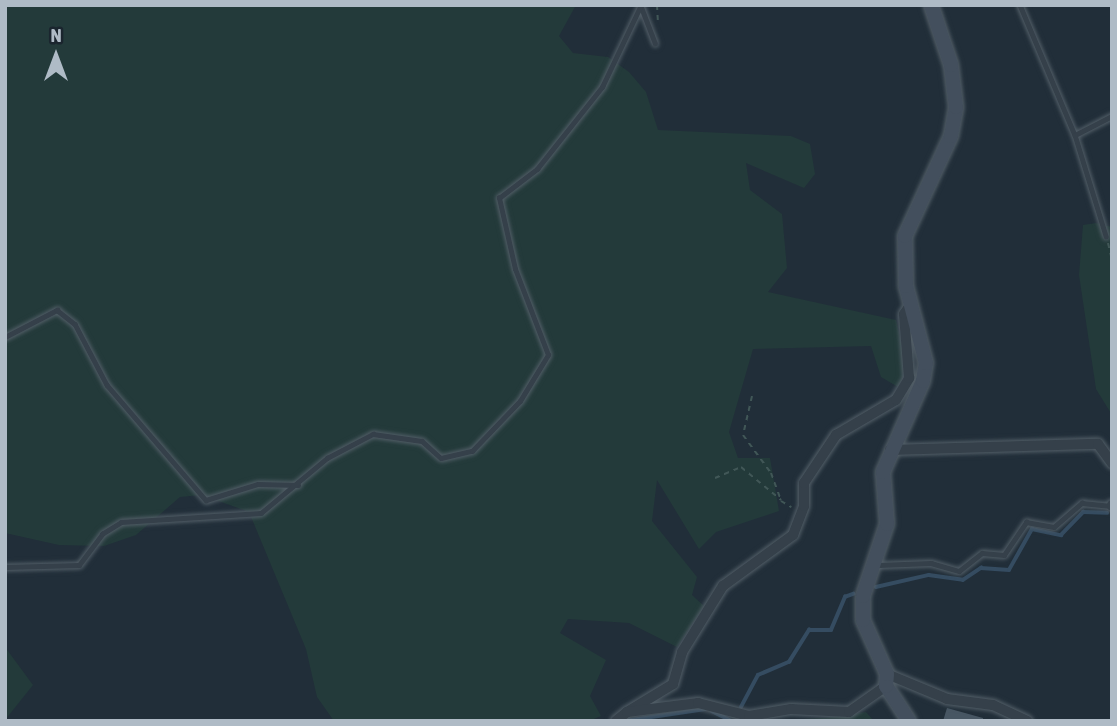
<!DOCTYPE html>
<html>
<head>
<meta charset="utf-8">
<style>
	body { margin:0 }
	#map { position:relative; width:1117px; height:726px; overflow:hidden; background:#212e39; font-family:"Asap Condensed",sans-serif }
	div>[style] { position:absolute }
	.green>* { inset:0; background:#233a3a }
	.stream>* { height:3.5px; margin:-1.75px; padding:0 1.75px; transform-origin:1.75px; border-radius:1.75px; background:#354c61 }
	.building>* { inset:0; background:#475663 }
	.path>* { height:2px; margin-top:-1px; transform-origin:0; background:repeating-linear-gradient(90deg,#415757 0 5px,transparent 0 10px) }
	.roads { filter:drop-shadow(0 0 2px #525e67) drop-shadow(0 0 2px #525e67) }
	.lane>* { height:4.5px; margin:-2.25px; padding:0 2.25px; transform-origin:2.25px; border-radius:2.25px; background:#35404a }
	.street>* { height:10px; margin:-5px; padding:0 5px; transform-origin:5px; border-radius:5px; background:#35404a }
	.secondary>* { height:14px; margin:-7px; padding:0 7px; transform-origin:7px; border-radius:7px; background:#434f5d }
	span { translate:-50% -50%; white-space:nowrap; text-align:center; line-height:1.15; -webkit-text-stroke:5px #1a252e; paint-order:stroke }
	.frame { position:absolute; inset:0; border:7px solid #afbbc6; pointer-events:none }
	.north { position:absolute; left:21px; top:21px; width:70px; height:70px; -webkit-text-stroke:5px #1a252e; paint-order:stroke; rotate:0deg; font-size:19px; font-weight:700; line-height:28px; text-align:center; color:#afbbc6 }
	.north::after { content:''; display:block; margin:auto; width:24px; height:32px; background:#afbbc6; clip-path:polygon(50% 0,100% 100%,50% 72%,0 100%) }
</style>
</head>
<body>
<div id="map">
	<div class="green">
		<div style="clip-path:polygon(5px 5px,576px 5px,559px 36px,573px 53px,608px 57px,629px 72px,646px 92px,658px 130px,791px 136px,810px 144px,815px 174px,804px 188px,746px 163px,750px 190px,782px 214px,787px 268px,768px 292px,896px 320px,907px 369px,898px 387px,881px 377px,871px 346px,753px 349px,729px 432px,738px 458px,770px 458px,779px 511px,716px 532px,699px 549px,657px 480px,652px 521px,697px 577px,692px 595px,704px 606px,677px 647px,629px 623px,568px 619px,560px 633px,606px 660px,590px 696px,601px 716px,589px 721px,334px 721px,317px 697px,306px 649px,249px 512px,202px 495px,180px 497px,136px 535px,104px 546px,59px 545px,5px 533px)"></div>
		<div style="clip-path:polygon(1096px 223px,1112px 227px,1112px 415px,1096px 389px,1079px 275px,1083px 225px)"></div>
		<div style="clip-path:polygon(5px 647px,33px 685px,5px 720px)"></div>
		<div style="clip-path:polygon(866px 712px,874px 721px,757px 721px,824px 718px)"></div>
	</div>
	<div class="stream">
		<div style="left:876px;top:587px;width:54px;rotate:-12.8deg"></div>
		<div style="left:929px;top:575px;width:34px;rotate:8deg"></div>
		<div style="left:963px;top:580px;width:22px;rotate:-34deg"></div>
		<div style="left:981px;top:568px;width:28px;rotate:4deg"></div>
		<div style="left:1009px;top:570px;width:47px;rotate:-60.7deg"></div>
		<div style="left:1032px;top:529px;width:30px;rotate:12deg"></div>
		<div style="left:1061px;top:535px;width:32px;rotate:-46deg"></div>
		<div style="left:1083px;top:512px;width:24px;rotate:2deg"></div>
		<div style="left:741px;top:707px;width:36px;rotate:-62deg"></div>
		<div style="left:758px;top:675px;width:34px;rotate:-23deg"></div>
		<div style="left:789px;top:662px;width:38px;rotate:-58deg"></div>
		<div style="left:809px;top:630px;width:22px"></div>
		<div style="left:831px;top:630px;width:36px;rotate:-67deg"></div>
		<div style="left:845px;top:597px;width:9px;rotate:-21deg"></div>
		<div style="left:712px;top:711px;width:20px;rotate:27deg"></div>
		<div style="left:625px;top:721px;width:81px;rotate:-8.5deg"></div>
	</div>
	<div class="building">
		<div style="clip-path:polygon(947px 708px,983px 718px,983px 721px,943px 721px)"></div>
	</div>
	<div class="path">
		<div style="left:657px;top:5px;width:20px;rotate:87deg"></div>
		<div style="left:1108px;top:243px;width:18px;rotate:77deg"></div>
		<div style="left:752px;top:396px;width:40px;rotate:103deg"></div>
		<div style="left:743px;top:435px;width:47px;rotate:53.6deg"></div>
		<div style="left:771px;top:473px;width:30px;rotate:70deg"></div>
		<div style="left:781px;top:501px;width:12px;rotate:31deg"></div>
		<div style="left:715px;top:478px;width:28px;rotate:-23deg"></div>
		<div style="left:741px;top:467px;width:52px;rotate:39.5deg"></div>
	</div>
	<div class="roads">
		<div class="lane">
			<div style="left:1020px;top:5px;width:141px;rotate:67.1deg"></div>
			<div style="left:1075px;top:135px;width:42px;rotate:-27.2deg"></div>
			<div style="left:641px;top:6px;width:40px;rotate:69deg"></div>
			<div style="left:1075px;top:135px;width:106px;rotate:72.9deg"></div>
			<div style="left:5px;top:337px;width:59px;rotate:-27.4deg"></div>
			<div style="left:57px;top:310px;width:23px;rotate:38deg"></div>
			<div style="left:75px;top:324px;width:69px;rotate:62.3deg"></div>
			<div style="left:107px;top:385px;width:152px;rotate:49.3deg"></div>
			<div style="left:206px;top:500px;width:54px;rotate:-17.1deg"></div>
			<div style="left:258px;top:484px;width:40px;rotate:1.4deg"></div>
			<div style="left:878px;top:565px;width:53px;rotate:-2.2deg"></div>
			<div style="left:931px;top:563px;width:29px;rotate:16deg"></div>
			<div style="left:959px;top:571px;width:29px;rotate:-38deg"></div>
			<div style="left:982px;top:553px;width:22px;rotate:5deg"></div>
			<div style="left:1004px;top:555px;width:40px;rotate:-56deg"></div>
			<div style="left:1026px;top:522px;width:28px;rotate:10deg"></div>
			<div style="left:1054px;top:527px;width:37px;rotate:-41deg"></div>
			<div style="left:1082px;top:503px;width:29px;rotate:6deg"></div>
			<div style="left:5px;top:567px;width:74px;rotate:-1.5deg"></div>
			<div style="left:79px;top:565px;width:39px;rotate:-53deg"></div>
			<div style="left:102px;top:534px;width:22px;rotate:-32deg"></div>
			<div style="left:121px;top:522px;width:140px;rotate:-3.7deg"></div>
			<div style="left:261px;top:513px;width:86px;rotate:-39.8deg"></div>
			<div style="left:327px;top:458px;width:52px;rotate:-27.6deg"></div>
			<div style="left:373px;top:434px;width:49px;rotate:8.1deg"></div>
			<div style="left:422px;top:441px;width:25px;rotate:42deg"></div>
			<div style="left:441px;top:458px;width:32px;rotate:-13deg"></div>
			<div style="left:472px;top:451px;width:69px;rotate:-46.2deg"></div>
			<div style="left:520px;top:401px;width:54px;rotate:-58.7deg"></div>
			<div style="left:548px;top:355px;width:92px;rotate:-111deg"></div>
			<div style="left:515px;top:269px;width:73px;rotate:-102.7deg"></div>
			<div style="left:499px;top:198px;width:48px;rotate:-37.3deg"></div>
			<div style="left:537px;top:169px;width:105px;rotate:-51.6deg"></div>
			<div style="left:602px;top:87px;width:91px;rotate:-64.6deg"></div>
		</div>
		<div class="street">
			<div style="left:890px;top:450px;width:208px;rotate:-1.7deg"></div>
			<div style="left:1098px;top:444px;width:24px;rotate:54deg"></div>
			<div style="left:1112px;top:505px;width:1px;rotate:90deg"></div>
			<div style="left:887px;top:674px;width:65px;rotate:22.6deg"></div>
			<div style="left:947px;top:699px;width:46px;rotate:7.4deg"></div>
			<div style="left:993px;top:705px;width:38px;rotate:25deg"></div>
			<div style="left:627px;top:712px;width:54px;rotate:-31.3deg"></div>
			<div style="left:673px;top:684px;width:33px;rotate:-74deg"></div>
			<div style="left:682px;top:652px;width:78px;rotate:-58.2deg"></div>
			<div style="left:723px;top:586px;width:87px;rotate:-36.1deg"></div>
			<div style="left:793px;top:535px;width:31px;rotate:-69deg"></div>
			<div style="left:804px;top:506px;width:23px;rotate:-90deg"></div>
			<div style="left:804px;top:483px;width:58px;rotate:-56.3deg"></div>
			<div style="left:836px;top:435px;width:69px;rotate:-30.3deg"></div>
			<div style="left:896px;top:400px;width:26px;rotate:-59deg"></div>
			<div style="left:909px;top:378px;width:64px;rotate:-94.5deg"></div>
			<div style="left:904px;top:314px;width:12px;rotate:-55deg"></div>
			<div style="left:616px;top:721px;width:14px;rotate:-39deg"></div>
			<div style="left:627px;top:712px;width:72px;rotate:-7.2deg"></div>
			<div style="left:698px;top:703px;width:53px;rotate:14.3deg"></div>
			<div style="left:749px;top:716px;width:43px;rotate:-9.5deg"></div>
			<div style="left:791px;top:709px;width:58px;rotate:3deg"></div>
			<div style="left:849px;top:712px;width:45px;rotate:-35.1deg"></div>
		</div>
		<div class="secondary">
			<div style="left:909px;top:721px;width:42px;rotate:-123.3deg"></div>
			<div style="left:886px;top:686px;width:12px;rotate:-85deg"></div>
			<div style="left:887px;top:674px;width:59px;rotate:-114deg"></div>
			<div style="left:863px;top:620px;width:24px;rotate:-90deg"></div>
			<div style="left:863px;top:596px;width:76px;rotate:-71.6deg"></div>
			<div style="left:887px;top:524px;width:52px;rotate:-94.4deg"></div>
			<div style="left:883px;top:472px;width:99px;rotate:-66.3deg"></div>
			<div style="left:923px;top:381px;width:18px;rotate:-81deg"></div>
			<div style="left:926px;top:363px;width:80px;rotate:-104.6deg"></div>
			<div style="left:906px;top:286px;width:50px;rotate:-91.1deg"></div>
			<div style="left:905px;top:236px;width:110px;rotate:-65.3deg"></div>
			<div style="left:951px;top:136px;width:29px;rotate:-80deg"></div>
			<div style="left:956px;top:107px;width:42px;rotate:-96.8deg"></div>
			<div style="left:951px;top:65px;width:63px;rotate:-108.4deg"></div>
		</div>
	</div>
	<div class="frame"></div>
	<div class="north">N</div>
</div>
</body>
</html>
